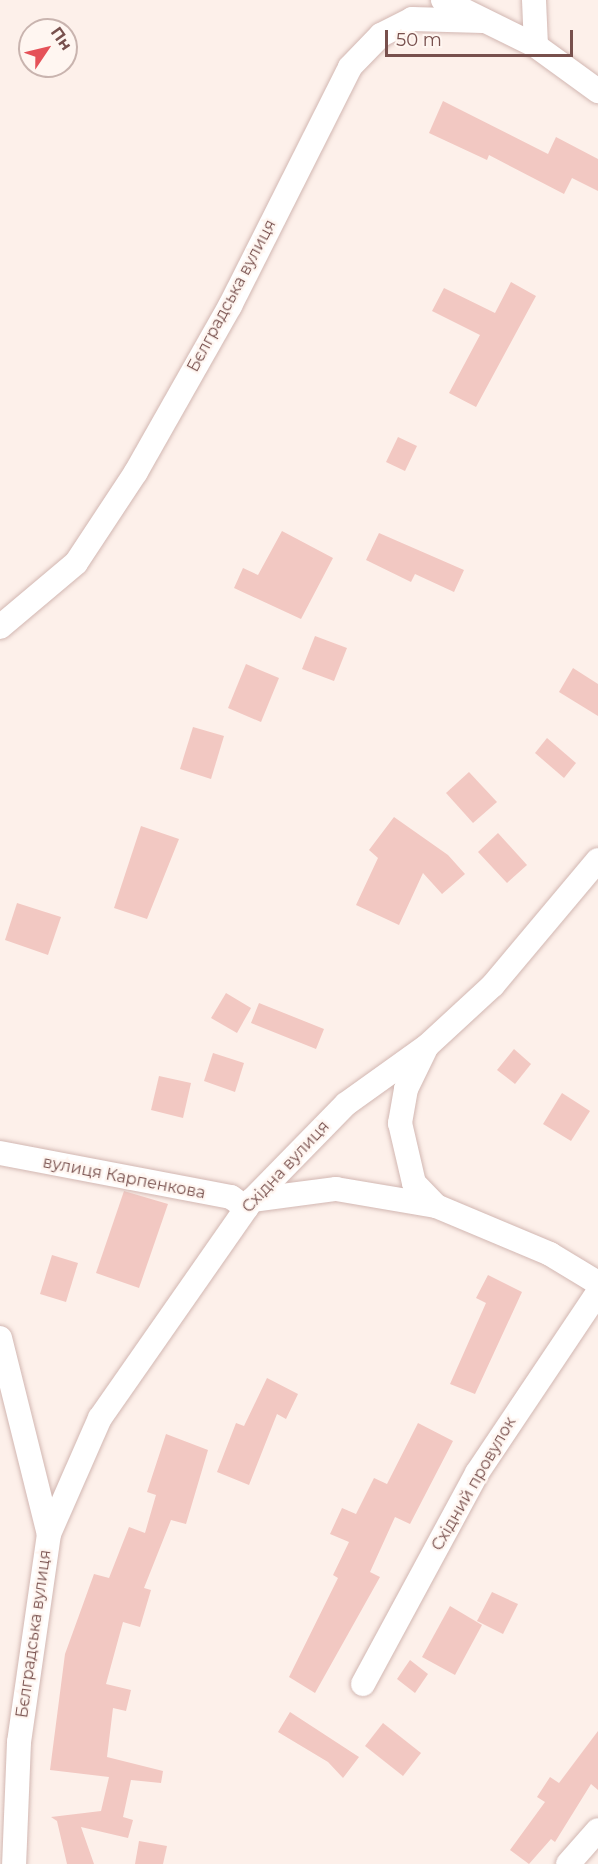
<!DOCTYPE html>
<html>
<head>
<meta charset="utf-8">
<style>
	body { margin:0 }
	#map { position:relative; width:598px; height:1864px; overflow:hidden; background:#fdf0ea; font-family:Montserrat,sans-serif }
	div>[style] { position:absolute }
	.building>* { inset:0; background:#f2c8c2 }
	.roads { filter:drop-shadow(0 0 2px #d2b7b2) drop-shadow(0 0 2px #d2b7b2) }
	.street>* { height:24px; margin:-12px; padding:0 12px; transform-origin:12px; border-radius:12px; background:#fff }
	span { translate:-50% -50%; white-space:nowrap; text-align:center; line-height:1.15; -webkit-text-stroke:4.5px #fff6f1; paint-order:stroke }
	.street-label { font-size:16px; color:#78504d }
	.north { position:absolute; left:18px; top:18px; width:60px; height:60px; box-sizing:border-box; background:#fff6f1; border:2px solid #c9b4af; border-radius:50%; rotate:55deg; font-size:16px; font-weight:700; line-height:24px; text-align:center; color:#78504d }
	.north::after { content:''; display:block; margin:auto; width:21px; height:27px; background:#e55158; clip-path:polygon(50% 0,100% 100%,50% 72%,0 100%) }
	.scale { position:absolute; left:385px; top:30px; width:188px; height:27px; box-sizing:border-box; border:3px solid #78504d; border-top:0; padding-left:8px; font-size:18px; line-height:21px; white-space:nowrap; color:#78504d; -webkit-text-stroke:4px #fff6f1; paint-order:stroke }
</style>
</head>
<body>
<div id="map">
	<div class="building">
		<div style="clip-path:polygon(443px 101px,548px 154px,556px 137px,598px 159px,598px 191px,572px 178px,564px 194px,489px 155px,487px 160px,429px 133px)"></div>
		<div style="clip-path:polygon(511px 282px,536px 296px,476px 407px,449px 393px,480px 335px,432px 311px,444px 288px,495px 313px)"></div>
		<div style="clip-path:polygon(398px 437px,417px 446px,405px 471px,386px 462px)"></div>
		<div style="clip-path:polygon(282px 531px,333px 558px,301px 619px,234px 588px,243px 568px,258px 575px)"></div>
		<div style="clip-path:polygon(379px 533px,464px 570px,454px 592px,415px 574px,411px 582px,366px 560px)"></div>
		<div style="clip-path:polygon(315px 636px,347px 648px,334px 681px,302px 669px)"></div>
		<div style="clip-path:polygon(246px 664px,279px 678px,261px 722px,228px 708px)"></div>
		<div style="clip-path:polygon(573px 668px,598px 684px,598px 716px,559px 692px)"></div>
		<div style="clip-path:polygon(193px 727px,224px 736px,211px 779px,180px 769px)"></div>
		<div style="clip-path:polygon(547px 738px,576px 763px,564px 778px,535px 753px)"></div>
		<div style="clip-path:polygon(469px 772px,497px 802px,473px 823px,446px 793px)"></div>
		<div style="clip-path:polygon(394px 817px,448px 855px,465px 874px,442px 894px,423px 873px,399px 925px,356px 905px,378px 858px,369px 850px)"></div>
		<div style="clip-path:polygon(141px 826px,179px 839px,147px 919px,114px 908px)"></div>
		<div style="clip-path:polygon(498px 833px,527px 865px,507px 883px,478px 852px)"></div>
		<div style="clip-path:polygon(17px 903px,61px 917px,48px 955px,5px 940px)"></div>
		<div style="clip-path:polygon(226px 993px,251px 1008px,237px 1033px,211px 1018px)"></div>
		<div style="clip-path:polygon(259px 1003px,324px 1029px,316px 1049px,251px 1023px)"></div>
		<div style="clip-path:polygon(514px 1049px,531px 1064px,515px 1084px,497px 1070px)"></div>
		<div style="clip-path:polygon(213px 1053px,244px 1063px,235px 1092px,204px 1081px)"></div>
		<div style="clip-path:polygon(159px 1076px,191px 1083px,183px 1118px,151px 1110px)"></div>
		<div style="clip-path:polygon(562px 1093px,590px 1111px,571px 1141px,543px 1124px)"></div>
		<div style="clip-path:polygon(124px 1191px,168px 1204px,139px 1288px,96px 1273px)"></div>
		<div style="clip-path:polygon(52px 1255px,78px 1263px,66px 1302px,40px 1294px)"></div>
		<div style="clip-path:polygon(488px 1275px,522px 1292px,475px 1394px,450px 1384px,486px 1303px,476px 1298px)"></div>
		<div style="clip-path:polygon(267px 1378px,298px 1394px,286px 1419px,277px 1414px,249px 1485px,217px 1472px,236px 1423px,244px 1426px)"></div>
		<div style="clip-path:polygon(418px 1423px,453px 1441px,410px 1524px,395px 1517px,370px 1572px,380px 1577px,315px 1693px,289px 1677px,338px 1578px,333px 1575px,349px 1542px,330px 1534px,342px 1508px,356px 1514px,374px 1478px,387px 1484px)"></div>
		<div style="clip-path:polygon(166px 1434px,208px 1450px,186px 1524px,171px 1520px,144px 1588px,151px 1590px,140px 1627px,123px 1622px,106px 1684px,131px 1690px,126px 1711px,113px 1708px,107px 1757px,163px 1771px,161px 1783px,131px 1780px,123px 1817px,133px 1820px,128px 1838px,81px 1827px,94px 1864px,67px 1864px,57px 1821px,51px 1817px,101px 1811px,109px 1777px,50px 1770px,65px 1654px,94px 1574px,109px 1578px,129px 1527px,145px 1533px,156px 1495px,147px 1492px)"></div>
		<div style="clip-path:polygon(492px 1592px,518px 1604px,503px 1634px,477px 1621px)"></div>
		<div style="clip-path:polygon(450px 1606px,482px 1625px,455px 1675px,422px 1657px)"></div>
		<div style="clip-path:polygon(410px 1660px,428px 1674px,415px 1693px,397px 1679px)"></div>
		<div style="clip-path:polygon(290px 1712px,359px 1757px,343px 1778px,328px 1762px,278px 1732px)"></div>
		<div style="clip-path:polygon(383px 1723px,421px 1753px,403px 1776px,365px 1746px)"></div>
		<div style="clip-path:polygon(598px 1731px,598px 1790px,591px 1784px,555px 1842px,551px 1839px,529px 1864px,510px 1850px,545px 1802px,537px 1797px,550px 1777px,559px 1783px)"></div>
		<div style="clip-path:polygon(139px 1841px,167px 1846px,163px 1864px,135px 1864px)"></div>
	</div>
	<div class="roads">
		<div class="street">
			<div style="left:443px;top:0;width:104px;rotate:26.3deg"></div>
			<div style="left:534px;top:0;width:46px;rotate:87.5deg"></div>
			<div style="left:536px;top:46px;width:77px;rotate:36deg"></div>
			<div style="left:0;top:627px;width:99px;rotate:-40.1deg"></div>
			<div style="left:76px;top:563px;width:109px;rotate:-56.6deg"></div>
			<div style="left:136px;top:472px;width:191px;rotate:-60.5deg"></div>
			<div style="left:230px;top:306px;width:267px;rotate:-63.3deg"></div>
			<div style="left:350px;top:67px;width:45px;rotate:-45.9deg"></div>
			<div style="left:381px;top:35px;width:35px;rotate:-27deg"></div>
			<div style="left:412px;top:19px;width:71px;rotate:1.6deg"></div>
			<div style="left:425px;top:1050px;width:43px;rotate:116deg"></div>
			<div style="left:406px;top:1089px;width:35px;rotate:100deg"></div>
			<div style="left:400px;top:1123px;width:62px;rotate:76.9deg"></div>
			<div style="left:414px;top:1183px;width:32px;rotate:46deg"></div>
			<div style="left:0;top:1153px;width:235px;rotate:10.8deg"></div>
			<div style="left:231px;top:1197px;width:19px;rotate:36deg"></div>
			<div style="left:252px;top:1200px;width:85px;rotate:-7.5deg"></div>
			<div style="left:336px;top:1189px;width:101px;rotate:9.6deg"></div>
			<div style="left:436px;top:1206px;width:124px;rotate:22.8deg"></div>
			<div style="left:550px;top:1254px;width:56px;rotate:31.1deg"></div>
			<div style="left:0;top:1338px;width:202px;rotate:76deg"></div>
			<div style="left:49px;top:1534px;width:210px;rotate:98.2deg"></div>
			<div style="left:19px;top:1742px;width:122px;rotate:92.3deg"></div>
			<div style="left:49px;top:1534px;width:127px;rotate:-66.3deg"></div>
			<div style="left:100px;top:1418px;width:266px;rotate:-55.1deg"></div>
			<div style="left:252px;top:1200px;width:134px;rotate:-45.6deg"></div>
			<div style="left:346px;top:1104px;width:100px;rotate:-35.6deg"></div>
			<div style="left:427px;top:1046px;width:90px;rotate:-42.7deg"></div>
			<div style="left:493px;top:985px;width:163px;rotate:-50deg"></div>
			<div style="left:363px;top:1684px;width:240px;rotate:-61.6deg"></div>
			<div style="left:477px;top:1473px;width:218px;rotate:-56.2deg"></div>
			<div style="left:568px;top:1864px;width:45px;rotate:-48.6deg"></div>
		</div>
	</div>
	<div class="street-label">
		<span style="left:232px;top:296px;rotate:-62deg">Бєлградська вулиця</span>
		<span style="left:286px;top:1167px;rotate:-47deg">Східна вулиця</span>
		<span style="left:124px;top:1178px;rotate:11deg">вулиця Карпенкова</span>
		<span style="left:474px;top:1484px;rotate:-60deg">Східний провулок</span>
		<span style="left:34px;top:1634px;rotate:-82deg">Бєлградська вулиця</span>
	</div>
	<div class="north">Пн</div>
	<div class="scale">50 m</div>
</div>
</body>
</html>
